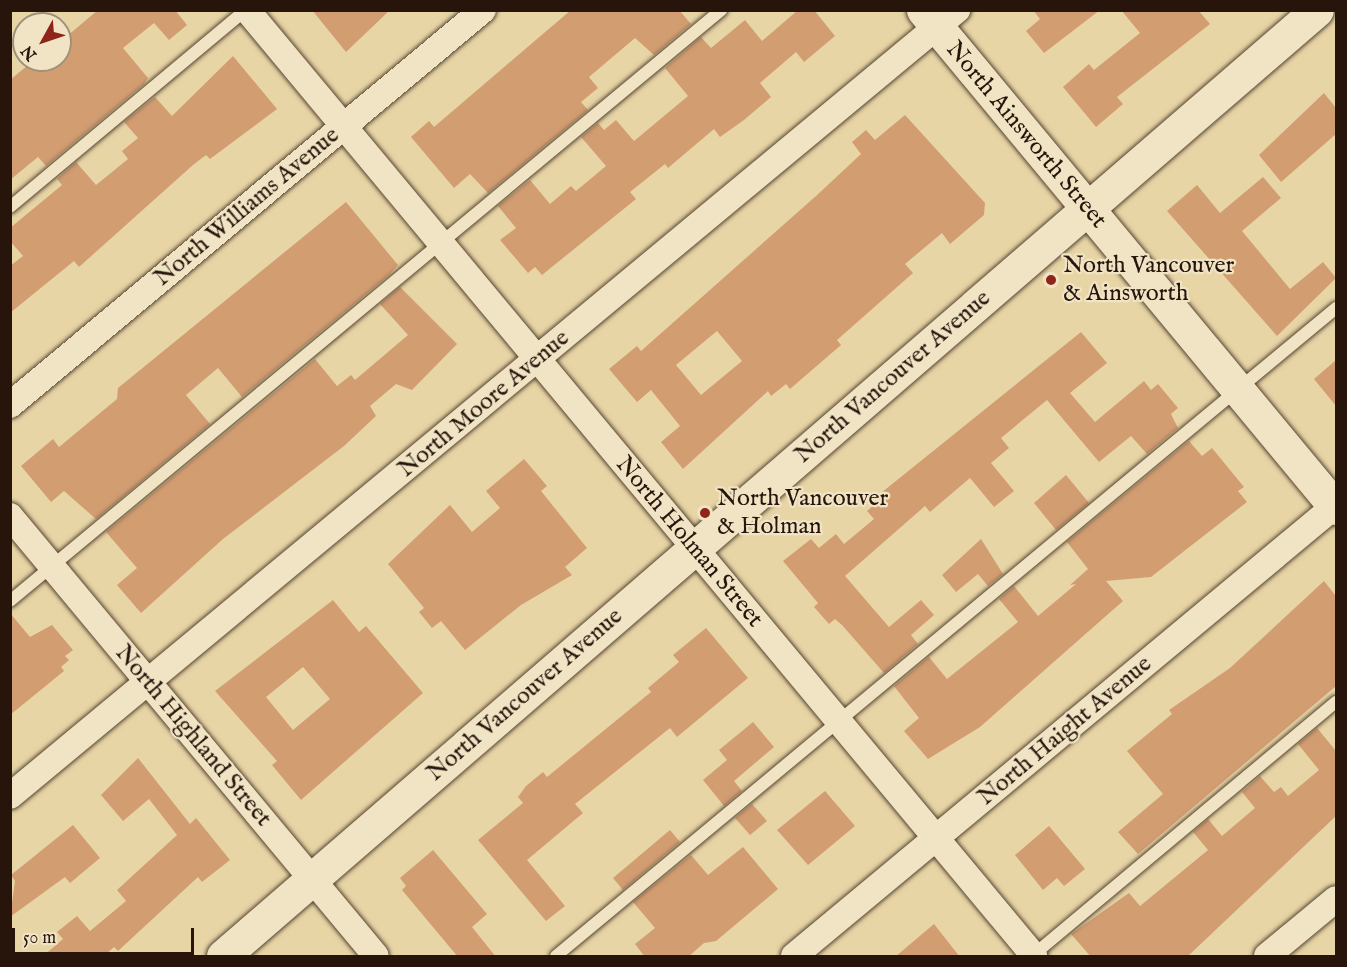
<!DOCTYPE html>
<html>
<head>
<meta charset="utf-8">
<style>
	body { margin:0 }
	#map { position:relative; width:1347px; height:967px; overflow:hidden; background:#e8d5a6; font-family:"IM FELL English",serif }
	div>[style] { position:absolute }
	.building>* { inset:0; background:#d39d72 }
	.roads { filter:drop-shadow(0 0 2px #574532) drop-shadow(0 0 2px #574532) }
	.lane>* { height:12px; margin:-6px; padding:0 6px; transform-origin:6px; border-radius:6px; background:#f0e4c5 }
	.street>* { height:26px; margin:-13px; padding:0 13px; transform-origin:13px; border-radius:13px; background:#f0e4c5 }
	.secondary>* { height:33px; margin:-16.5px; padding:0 16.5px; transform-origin:16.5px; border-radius:16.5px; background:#f0e4c5 }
	.dots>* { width:16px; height:16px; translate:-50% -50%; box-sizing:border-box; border:3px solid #f0e4c5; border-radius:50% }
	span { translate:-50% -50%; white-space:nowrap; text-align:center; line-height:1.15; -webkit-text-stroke:4.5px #f0e4c5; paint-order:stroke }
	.street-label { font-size:24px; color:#27150c }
	.poi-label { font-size:24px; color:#27150c }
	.left { translate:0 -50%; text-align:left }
	.frame { position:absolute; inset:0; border:12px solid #27150c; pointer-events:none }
	.north { position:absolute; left:12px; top:12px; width:60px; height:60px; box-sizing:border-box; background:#f0e4c5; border:2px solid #a0917b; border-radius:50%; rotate:230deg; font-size:16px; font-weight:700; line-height:24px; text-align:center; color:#27150c }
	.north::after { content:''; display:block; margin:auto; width:21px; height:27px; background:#8f2418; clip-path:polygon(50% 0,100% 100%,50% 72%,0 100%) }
	.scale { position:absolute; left:12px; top:928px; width:182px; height:27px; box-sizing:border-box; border:3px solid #27150c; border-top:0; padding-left:8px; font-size:18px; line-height:21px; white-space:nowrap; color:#27150c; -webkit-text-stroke:4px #f0e4c5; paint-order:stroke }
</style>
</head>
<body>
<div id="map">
	<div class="building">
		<div style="clip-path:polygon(98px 10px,175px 10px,187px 25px,169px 40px,154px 23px,123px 48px,148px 78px,144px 84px,46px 166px,38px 157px,10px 180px,10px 80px,34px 60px,60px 60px,60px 42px)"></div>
		<div style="clip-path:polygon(312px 10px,390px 10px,346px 52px)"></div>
		<div style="clip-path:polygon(571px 10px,679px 10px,691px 24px,654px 55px,635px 38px,589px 77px,598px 88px,581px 102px,588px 110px,488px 193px,470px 174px,454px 188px,411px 137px,429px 121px,434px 127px)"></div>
		<div style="clip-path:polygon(798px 10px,814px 10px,835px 36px,804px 62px,796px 52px,760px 83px,771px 97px,744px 120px,720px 137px,714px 129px,668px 168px,665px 164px,630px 192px,636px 199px,542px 275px,535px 267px,528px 273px,500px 240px,516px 228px,498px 206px,530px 180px,550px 204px,571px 186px,576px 191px,606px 166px,581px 137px,598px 123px,604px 130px,616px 120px,634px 141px,688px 96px,665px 68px,701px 37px,711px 48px,745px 20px,762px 41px)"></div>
		<div style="clip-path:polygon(1033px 10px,1100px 10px,1044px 53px,1026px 31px,1040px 19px)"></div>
		<div style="clip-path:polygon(1121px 10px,1198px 10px,1210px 24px,1117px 97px,1123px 104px,1096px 127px,1063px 87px,1089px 64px,1094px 70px,1140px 33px)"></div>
		<div style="clip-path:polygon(233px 56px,277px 109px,210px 159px,206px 155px,193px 165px,79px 267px,74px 261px,10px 313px,10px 266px,23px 256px,10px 241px,10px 228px,62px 185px,57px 179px,76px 162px,96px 185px,128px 159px,122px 151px,138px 138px,124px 122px,155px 97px,172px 116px)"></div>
		<div style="clip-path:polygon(1324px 93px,1336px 108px,1336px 134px,1281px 182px,1259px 155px)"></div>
		<div style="clip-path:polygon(evenodd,905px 115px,985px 203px,984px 215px,950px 244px,942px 233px,905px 264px,913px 273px,837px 340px,841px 345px,790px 389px,786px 384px,771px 396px,768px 391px,683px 469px,661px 442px,680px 426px,651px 390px,637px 402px,609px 369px,637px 346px,641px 351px,816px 196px,861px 154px,852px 142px,866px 130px,875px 140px,905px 115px,717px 331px,742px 361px,701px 395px,676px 365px,717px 331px)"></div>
		<div style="clip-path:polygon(1263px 177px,1281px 198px,1242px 231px,1290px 289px,1323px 262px,1336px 278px,1277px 336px,1167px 211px,1197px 185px,1220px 213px)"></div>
		<div style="clip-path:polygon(346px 202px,398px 265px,389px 275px,242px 397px,218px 368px,186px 395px,210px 424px,96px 519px,64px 491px,51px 502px,21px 466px,53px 439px,59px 447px,117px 399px,118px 388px)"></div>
		<div style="clip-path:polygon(400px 287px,457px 344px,412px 390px,396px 384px,370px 406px,376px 416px,344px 446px,223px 539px,141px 613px,117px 585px,137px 568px,106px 532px,315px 359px,337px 386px,351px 375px,355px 380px,408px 335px,380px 304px)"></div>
		<div style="clip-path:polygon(1081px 332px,1107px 363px,1070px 393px,1095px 422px,1144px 381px,1151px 390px,1158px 384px,1178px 408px,1171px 414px,1178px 428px,1147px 454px,1131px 436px,1099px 462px,1047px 400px,1001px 438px,1009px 448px,991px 463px,1014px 491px,994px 507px,970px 478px,930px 512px,925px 506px,845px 576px,889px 627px,921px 600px,934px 615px,911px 635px,918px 644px,884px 673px,842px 625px,835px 619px,829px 624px,814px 607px,818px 603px,783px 561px,811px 539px,819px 548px,836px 534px,844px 544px,874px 519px,867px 511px,874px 505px,871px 501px)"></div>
		<div style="clip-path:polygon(1336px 360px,1336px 406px,1314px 379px)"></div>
		<div style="clip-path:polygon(1189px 441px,1202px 456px,1212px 448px,1244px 487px,1238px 491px,1247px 502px,1151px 577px,1106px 581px,1123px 601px,980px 727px,928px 759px,904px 731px,919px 718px,894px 686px,929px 657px,947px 679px,1018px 622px,999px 599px,1014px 586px,1038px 616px,1076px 584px,1070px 585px,1088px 569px,1067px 542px)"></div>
		<div style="clip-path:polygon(524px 459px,547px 486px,541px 491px,587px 548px,565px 567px,572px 575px,521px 605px,465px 650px,441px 621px,432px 628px,419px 612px,424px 608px,388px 564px,450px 505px,472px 532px,500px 508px,486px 491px)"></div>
		<div style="clip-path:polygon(1066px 475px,1089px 503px,1056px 530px,1034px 503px)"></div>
		<div style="clip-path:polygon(981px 539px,1003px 574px,988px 586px,978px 574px,956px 592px,942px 575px)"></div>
		<div style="clip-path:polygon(1324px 581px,1336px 596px,1336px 686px,1138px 854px,1118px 832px,1163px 794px,1127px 751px,1172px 714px,1169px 710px,1230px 668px)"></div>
		<div style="clip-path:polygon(evenodd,333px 600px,359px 632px,366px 626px,423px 693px,301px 800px,272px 765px,277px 761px,215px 691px,333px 600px,303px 667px,330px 699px,293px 730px,266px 697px,303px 667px)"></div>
		<div style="clip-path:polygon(10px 613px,30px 637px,52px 625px,73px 650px,65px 656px,69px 660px,61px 667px,64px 671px,10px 715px)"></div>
		<div style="clip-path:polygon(706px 628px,748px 678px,677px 737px,670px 728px,575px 804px,583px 813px,527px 860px,565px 906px,546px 921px,478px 840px,523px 803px,518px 797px,526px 786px,543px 772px,547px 777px,651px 692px,648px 688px,679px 662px,673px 655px)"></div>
		<div style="clip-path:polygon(753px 722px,774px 747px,734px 781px,742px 791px,724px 806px,703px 780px,727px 760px,719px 750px)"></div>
		<div style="clip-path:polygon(1317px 728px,1336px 751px,1336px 816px,1187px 957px,1091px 957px,1071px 934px,1129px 893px,1140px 906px,1208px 850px,1193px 832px,1208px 819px,1222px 836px,1255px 808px,1242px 792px,1260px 776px,1274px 792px,1281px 787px,1288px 796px,1319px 770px,1298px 744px)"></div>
		<div style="clip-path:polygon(138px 758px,190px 824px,196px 818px,230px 860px,202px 882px,198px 877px,118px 951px,114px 947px,103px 957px,42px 957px,63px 939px,57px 932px,77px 916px,90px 931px,126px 901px,117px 890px,177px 835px,149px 799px,123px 821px,101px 795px)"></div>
		<div style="clip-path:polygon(825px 791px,855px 826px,808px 865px,777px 830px)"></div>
		<div style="clip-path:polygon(752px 804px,767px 821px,750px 835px,735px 818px)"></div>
		<div style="clip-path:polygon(73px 825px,100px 858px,70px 883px,65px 877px,10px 917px,15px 881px,11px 875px)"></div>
		<div style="clip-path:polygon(1049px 826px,1085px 869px,1064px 886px,1057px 878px,1043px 890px,1015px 855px)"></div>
		<div style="clip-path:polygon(670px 830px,680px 842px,623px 890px,613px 878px)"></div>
		<div style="clip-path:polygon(743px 847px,778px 889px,716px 941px,704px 943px,688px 957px,645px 957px,635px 944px,655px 928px,633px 902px,691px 855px,708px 875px)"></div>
		<div style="clip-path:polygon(433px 850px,487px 914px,472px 927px,496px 957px,458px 957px,402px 890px,406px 886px,400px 878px)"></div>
		<div style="clip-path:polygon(934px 924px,960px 957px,895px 957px)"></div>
	</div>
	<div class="roads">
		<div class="lane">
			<div style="left:10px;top:207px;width:307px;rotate:-39.9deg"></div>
			<div style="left:10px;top:601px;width:925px;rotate:-39.73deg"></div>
			<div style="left:556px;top:956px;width:1014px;rotate:-39.72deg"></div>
			<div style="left:1032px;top:956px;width:396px;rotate:-39.9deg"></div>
		</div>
		<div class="street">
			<div style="left:247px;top:10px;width:1231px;rotate:50.24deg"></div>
			<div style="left:10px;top:405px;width:616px;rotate:-39.87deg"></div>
			<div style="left:10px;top:516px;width:572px;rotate:50.25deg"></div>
			<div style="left:10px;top:796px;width:1231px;rotate:-39.69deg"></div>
			<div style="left:794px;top:956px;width:705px;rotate:-39.76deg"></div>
			<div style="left:1267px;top:956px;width:89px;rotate:-39.6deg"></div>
		</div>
		<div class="secondary">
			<div style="left:923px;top:10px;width:647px;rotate:50.33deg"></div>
			<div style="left:223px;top:956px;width:1446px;rotate:-40.85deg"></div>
		</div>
	</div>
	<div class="dots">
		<div style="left:1051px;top:280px;background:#8f2418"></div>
		<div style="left:705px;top:513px;background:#8f2418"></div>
	</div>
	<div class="street-label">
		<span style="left:1026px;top:135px;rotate:50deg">North Ainsworth Street</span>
		<span style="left:247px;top:207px;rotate:-40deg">North Williams Avenue</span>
		<span style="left:893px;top:377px;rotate:-41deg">North Vancouver Avenue</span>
		<span style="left:484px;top:404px;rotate:-40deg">North Moore Avenue</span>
		<span style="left:689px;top:542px;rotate:50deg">North Holman Street</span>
		<span style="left:525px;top:695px;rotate:-41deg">North Vancouver Avenue</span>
		<span style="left:1065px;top:731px;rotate:-40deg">North Haight Avenue</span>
		<span style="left:193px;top:736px;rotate:50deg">North Highland Street</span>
	</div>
	<div class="poi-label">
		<span class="left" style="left:1063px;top:280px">North Vancouver<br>&amp; Ainsworth</span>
		<span class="left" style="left:717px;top:513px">North Vancouver<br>&amp; Holman</span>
	</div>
	<div class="frame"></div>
	<div class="north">N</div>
	<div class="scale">50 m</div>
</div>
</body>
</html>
